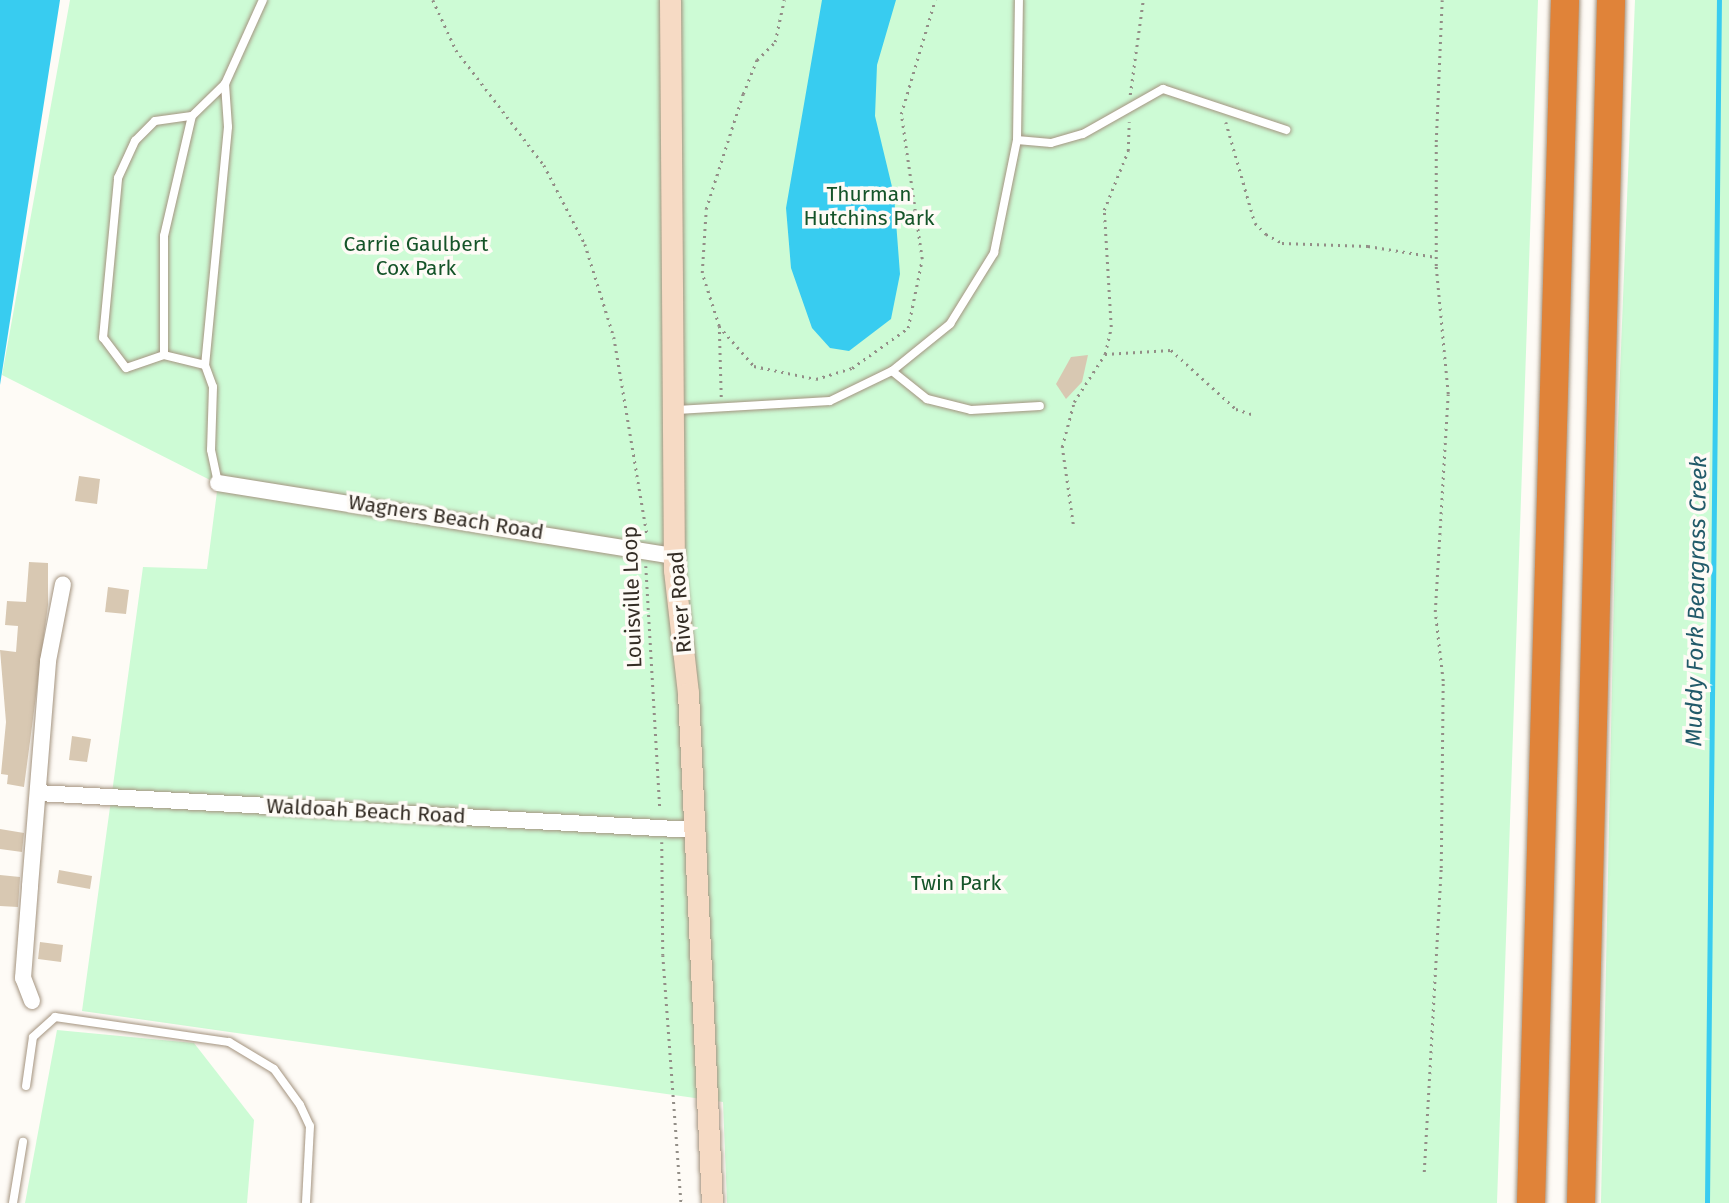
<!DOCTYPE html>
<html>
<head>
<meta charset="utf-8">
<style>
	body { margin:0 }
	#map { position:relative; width:1729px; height:1203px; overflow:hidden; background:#fefbf6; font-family:"Fira Sans",sans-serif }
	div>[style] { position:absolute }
	.green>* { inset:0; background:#cdfbd5 }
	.water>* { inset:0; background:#38ccf0 }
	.stream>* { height:4.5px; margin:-2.25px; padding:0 2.25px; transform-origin:2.25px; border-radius:2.25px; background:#38ccf0 }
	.building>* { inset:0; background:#d8c8b2 }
	.path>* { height:2.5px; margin-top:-1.25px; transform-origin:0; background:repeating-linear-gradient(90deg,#938e87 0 2px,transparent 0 7px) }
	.roads { filter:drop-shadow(0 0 2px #a49480) drop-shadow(0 0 2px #a49480) }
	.lane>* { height:8px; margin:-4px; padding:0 4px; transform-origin:4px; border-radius:4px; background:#fff }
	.street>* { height:16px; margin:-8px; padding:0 8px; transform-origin:8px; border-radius:8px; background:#fff }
	.secondary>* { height:21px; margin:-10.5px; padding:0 10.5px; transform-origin:10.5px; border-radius:10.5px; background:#f6dac4 }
	.highway>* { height:28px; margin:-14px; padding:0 14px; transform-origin:14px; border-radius:14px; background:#e08339 }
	span { translate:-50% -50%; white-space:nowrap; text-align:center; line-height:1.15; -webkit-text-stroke:7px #fefbf6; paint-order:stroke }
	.park-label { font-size:21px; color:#155429 }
	.street-label { font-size:21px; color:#342d25 }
	.water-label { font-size:23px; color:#225b6a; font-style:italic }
</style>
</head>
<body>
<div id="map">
	<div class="green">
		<div style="clip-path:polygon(70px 0,1538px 0,1497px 1203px,727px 1203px,723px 1102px,82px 1011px,143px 567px,207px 569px,218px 484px,2px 375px)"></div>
		<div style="clip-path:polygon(1635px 0,1729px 0,1729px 1203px,1601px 1203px,1617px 448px)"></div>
		<div style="clip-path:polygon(57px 1030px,194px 1043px,254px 1120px,247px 1203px,25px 1203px)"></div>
	</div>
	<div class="water">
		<div style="clip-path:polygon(0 0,60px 0,0 385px)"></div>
		<div style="clip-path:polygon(822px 0,896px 0,877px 65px,875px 116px,894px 195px,900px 274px,891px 319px,849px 351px,830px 348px,812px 328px,791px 268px,786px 208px)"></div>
	</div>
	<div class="stream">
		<div style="left:1707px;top:1203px;width:1203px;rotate:-89.43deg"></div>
	</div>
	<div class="building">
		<div style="clip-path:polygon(1088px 355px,1082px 382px,1066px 399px,1056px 384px,1071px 357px)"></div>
		<div style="clip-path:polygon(79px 476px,100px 479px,97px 504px,75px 501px)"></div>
		<div style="clip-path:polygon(29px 562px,48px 563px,48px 605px,24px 787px,7px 784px,8px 775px,1px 774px,6px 722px,0 650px,16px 652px,18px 626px,5px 625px,7px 601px,26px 602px)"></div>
		<div style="clip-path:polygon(108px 587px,129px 590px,126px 614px,105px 612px)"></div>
		<div style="clip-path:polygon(72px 736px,91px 739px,87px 762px,69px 760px)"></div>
		<div style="clip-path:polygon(0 829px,24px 833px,22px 852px,0 849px)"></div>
		<div style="clip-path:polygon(59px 870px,92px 876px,90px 889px,57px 883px)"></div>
		<div style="clip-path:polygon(0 875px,20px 877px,18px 907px,0 906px)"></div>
		<div style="clip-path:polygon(40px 942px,63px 945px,61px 962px,38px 959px)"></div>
	</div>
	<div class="path">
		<div style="left:433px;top:0;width:55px;rotate:65.3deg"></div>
		<div style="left:456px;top:50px;width:145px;rotate:52.6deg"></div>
		<div style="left:544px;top:165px;width:89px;rotate:62.6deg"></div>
		<div style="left:585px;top:244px;width:97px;rotate:72.7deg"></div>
		<div style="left:614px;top:337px;width:201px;rotate:80.5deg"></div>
		<div style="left:1130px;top:95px;width:96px;rotate:-82.2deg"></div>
		<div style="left:1226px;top:122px;width:105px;rotate:74deg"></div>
		<div style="left:1255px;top:223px;width:16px;rotate:45deg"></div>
		<div style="left:1266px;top:234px;width:18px;rotate:29deg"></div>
		<div style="left:1282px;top:243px;width:86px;rotate:2deg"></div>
		<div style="left:1368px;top:246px;width:69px;rotate:9.2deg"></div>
		<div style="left:885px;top:215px;width:33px;rotate:-7deg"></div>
		<div style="left:719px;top:326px;width:56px;rotate:-107.8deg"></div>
		<div style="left:702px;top:273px;width:64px;rotate:-86.4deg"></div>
		<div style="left:706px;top:209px;width:121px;rotate:-72.2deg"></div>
		<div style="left:743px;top:94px;width:37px;rotate:-68deg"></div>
		<div style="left:757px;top:60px;width:25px;rotate:-45deg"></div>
		<div style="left:775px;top:42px;width:43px;rotate:-77.9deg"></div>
		<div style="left:1105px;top:354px;width:66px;rotate:-3.5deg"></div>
		<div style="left:1171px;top:350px;width:88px;rotate:42.2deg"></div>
		<div style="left:1236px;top:409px;width:19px;rotate:18deg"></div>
		<div style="left:721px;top:397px;width:71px;rotate:-91.6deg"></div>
		<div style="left:719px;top:326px;width:53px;rotate:48.8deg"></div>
		<div style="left:754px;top:366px;width:63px;rotate:11.8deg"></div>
		<div style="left:816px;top:379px;width:38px;rotate:-17deg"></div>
		<div style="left:852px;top:368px;width:69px;rotate:-35.5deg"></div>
		<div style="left:908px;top:328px;width:70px;rotate:-78.5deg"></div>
		<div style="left:922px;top:259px;width:147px;rotate:-98.2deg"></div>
		<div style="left:901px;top:114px;width:119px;rotate:-73.4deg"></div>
		<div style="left:1073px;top:524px;width:78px;rotate:-98.1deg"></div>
		<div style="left:1062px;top:447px;width:47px;rotate:-75.1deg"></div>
		<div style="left:1074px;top:402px;width:57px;rotate:-57.1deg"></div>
		<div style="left:1105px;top:354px;width:28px;rotate:-77deg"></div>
		<div style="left:1111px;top:327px;width:117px;rotate:-93.4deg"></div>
		<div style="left:1104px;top:210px;width:64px;rotate:-67.9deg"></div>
		<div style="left:1128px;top:151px;width:29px;rotate:-88deg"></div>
		<div style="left:646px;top:566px;width:245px;rotate:86.7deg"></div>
		<div style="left:662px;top:842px;width:113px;rotate:89.5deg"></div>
		<div style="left:663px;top:955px;width:249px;rotate:85.8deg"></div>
		<div style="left:1424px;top:1172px;width:304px;rotate:-86.8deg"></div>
		<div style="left:1441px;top:868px;width:187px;rotate:-89.4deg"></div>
		<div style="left:1443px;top:681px;width:69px;rotate:-96.6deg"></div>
		<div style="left:1435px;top:612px;width:218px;rotate:-86.6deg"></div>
		<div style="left:1448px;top:394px;width:129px;rotate:-95.4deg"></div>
		<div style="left:1436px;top:266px;width:124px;rotate:-90deg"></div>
		<div style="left:1436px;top:142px;width:142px;rotate:-87.6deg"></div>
	</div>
	<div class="roads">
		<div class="lane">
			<div style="left:225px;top:84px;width:43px;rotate:86deg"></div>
			<div style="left:228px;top:127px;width:239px;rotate:95.5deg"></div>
			<div style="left:205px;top:365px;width:42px;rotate:-166.3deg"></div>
			<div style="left:164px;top:355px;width:119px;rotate:-90deg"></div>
			<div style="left:164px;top:236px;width:123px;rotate:-76.9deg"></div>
			<div style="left:192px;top:116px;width:46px;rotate:-44.1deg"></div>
			<div style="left:225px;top:84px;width:92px;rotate:-65.7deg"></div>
			<div style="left:1017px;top:140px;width:34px;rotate:5deg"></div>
			<div style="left:1051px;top:143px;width:33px;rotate:-16deg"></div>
			<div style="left:1083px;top:134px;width:92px;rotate:-29.4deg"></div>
			<div style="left:1163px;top:89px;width:130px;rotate:18.4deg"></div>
			<div style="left:164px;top:355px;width:40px;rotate:161.1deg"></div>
			<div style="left:126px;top:368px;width:38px;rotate:-127deg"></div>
			<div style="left:103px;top:338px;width:161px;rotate:-84.6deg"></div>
			<div style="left:118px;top:178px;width:41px;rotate:-65.3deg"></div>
			<div style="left:135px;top:141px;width:28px;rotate:-45deg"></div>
			<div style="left:155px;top:121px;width:37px;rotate:-8deg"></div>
			<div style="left:205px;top:365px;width:23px;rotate:70deg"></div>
			<div style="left:213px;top:387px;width:63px;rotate:91.8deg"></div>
			<div style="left:211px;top:450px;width:34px;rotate:78deg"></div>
			<div style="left:892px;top:371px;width:45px;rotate:38.7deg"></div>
			<div style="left:927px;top:399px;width:45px;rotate:14deg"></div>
			<div style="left:971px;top:410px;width:69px;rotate:-3.3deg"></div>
			<div style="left:677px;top:410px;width:153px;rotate:-3.4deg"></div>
			<div style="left:830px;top:401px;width:69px;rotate:-25.8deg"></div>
			<div style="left:892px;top:371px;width:75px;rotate:-39deg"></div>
			<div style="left:950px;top:324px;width:84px;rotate:-58.2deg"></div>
			<div style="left:994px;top:253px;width:115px;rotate:-78.5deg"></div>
			<div style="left:1017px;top:140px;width:140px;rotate:-89.2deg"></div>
			<div style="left:26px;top:1086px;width:49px;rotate:-81.9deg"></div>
			<div style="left:33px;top:1037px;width:30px;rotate:-42deg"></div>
			<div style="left:55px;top:1017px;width:176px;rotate:8.2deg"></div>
			<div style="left:229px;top:1042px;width:52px;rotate:31deg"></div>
			<div style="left:274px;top:1069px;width:44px;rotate:54.2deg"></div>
			<div style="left:300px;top:1105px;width:23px;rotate:65deg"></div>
			<div style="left:310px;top:1126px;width:77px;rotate:93deg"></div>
			<div style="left:13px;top:1203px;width:62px;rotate:-80.7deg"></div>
		</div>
		<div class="street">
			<div style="left:218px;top:483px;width:462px;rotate:9.1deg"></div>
			<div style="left:38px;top:793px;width:657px;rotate:3.23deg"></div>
			<div style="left:32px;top:1001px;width:25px;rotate:-111deg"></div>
			<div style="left:23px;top:978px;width:92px;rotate:-85.6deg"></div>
			<div style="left:30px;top:886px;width:226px;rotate:-85.4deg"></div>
			<div style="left:48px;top:661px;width:78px;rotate:-79deg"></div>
		</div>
		<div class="secondary">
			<div style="left:670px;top:0;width:570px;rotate:89.6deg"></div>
			<div style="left:674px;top:570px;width:124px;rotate:83.5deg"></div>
			<div style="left:688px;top:693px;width:511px;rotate:87.31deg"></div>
		</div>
		<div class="highway">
			<div style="left:1531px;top:1203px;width:1203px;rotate:-88.38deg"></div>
			<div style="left:1581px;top:1203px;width:1203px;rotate:-88.57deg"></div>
		</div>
	</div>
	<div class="park-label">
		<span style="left:869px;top:206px">Thurman<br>Hutchins Park</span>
		<span style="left:416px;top:256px">Carrie Gaulbert<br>Cox Park</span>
		<span style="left:956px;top:883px">Twin Park</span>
	</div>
	<div class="street-label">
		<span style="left:446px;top:517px;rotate:9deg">Wagners Beach Road</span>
		<span style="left:632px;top:597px;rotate:-92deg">Louisville Loop</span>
		<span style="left:680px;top:602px;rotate:-95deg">River Road</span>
		<span style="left:366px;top:811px;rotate:3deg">Waldoah Beach Road</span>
	</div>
	<div class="water-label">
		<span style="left:1696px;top:601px;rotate:-89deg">Muddy Fork Beargrass Creek</span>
	</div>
</div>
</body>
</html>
